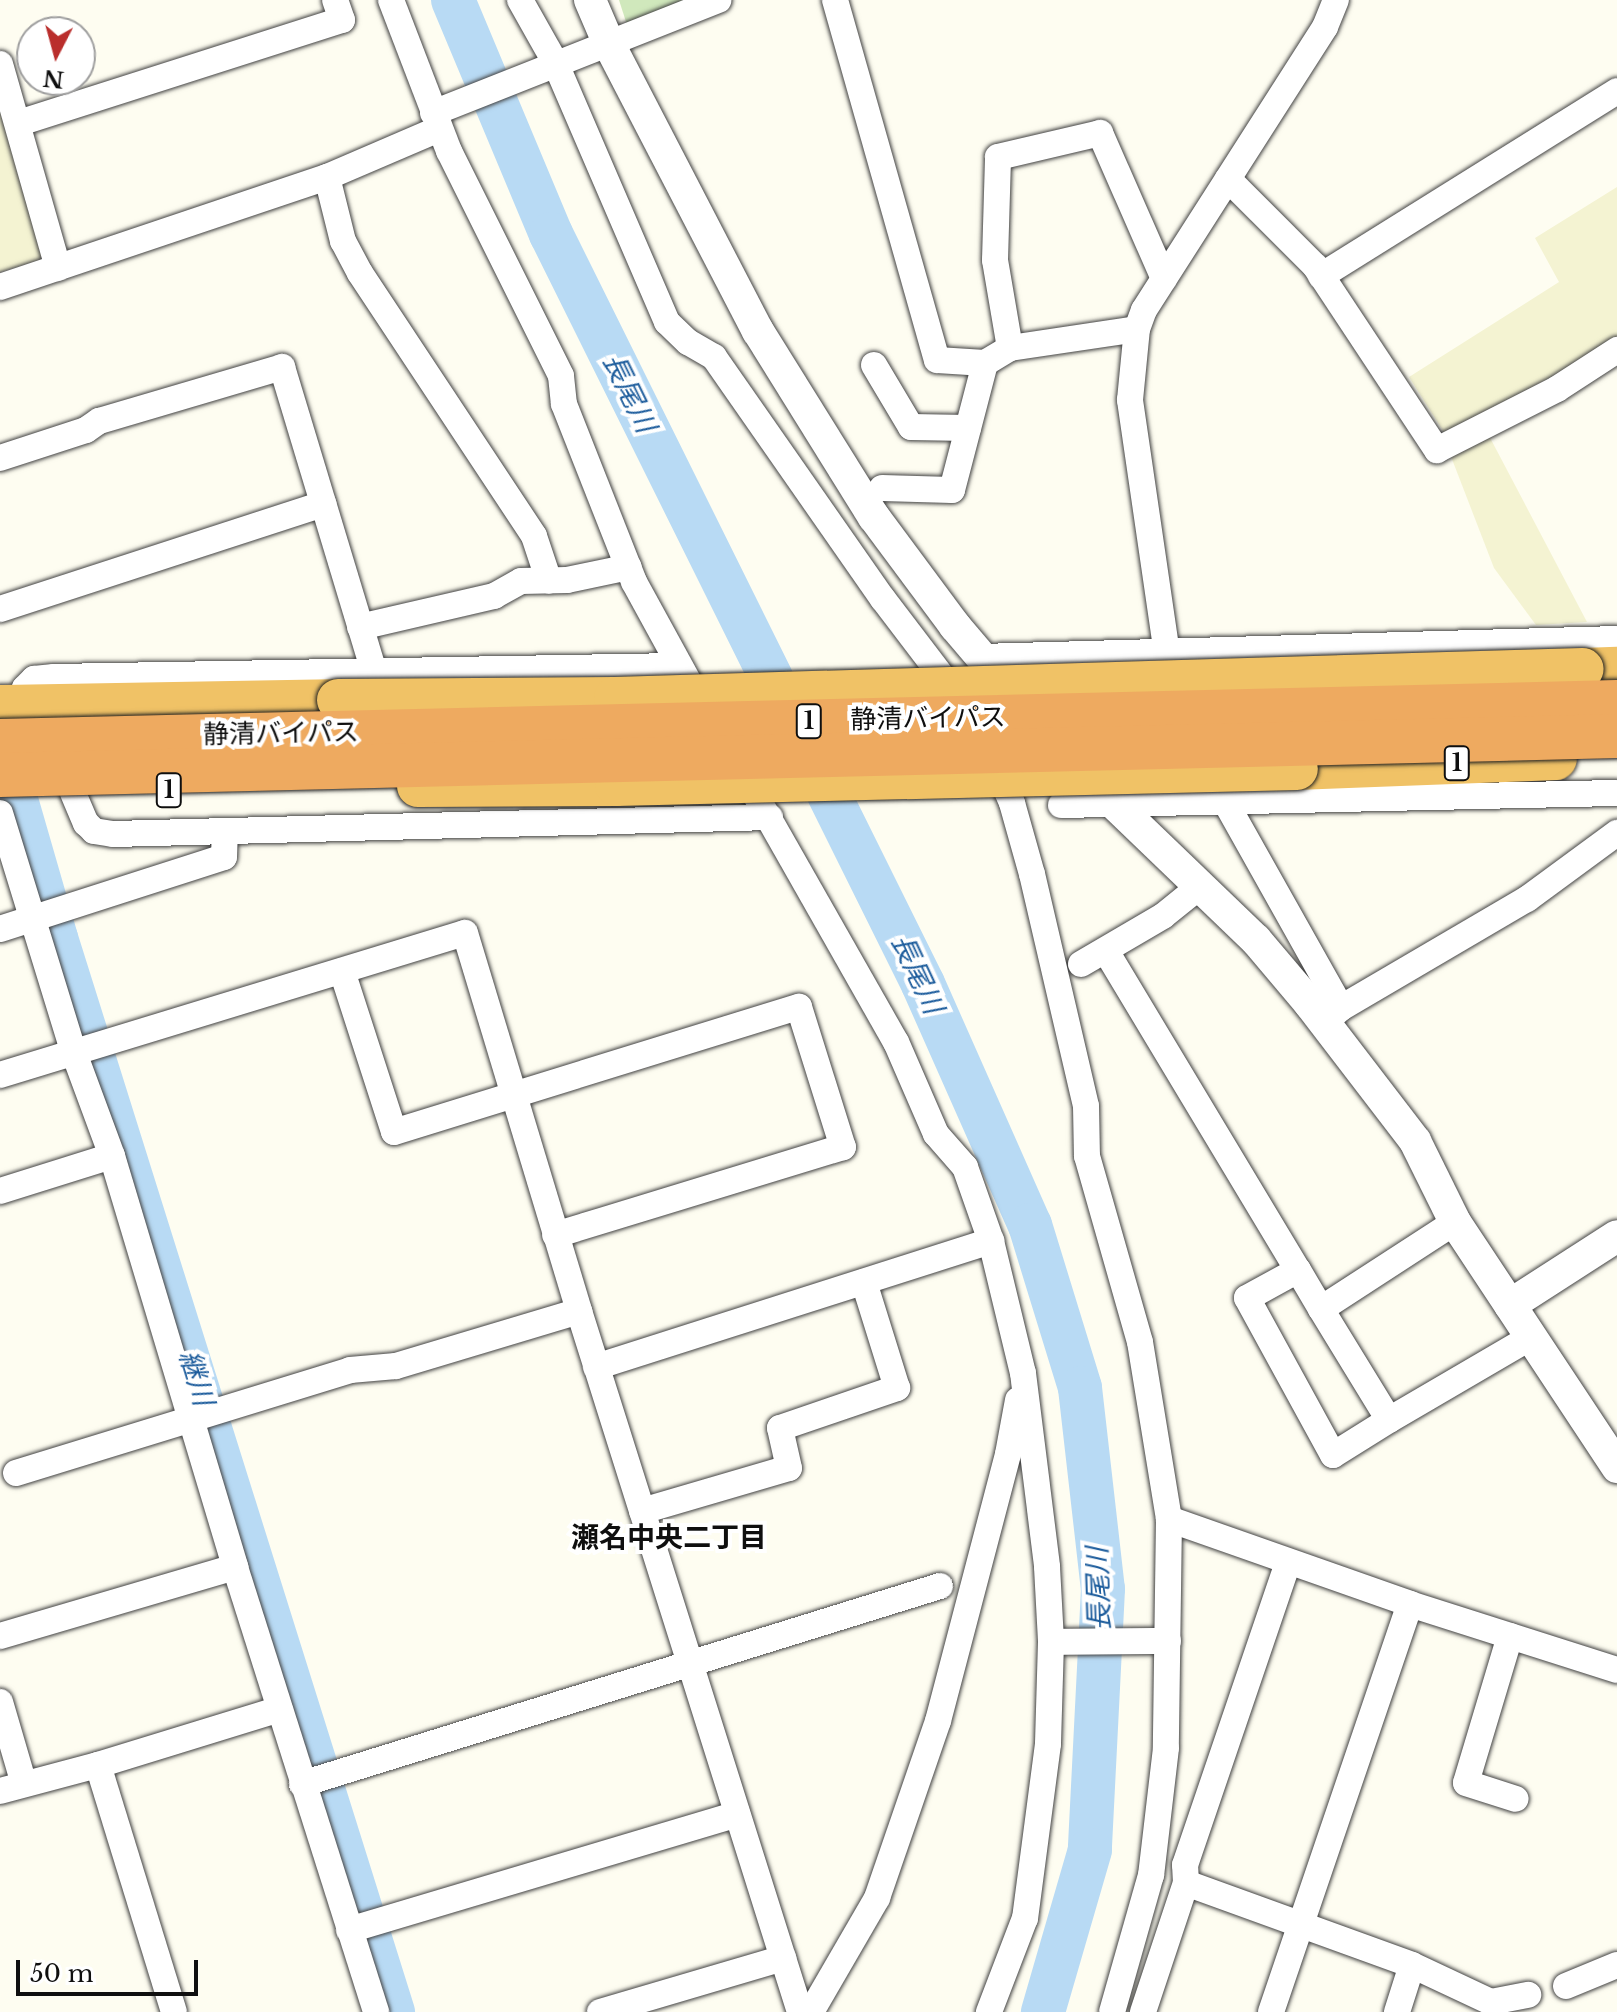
<!DOCTYPE html>
<html>
<head>
<meta charset="utf-8">
<style>
	body { margin:0 }
	#map { position:relative; width:1617px; height:2012px; overflow:hidden; background:#fefdf1; font-family:"Libre Baskerville","Noto Sans JP",serif }
	div>[style] { position:absolute }
	.farmland>* { inset:0; background:#f4f3d2 }
	.green>* { inset:0; background:#d0e8bc }
	.river>* { height:44px; margin:-22px; padding:0 22px; transform-origin:22px; border-radius:22px; background:#b8daf4 }
	.roads { filter:drop-shadow(0 0 2px #424242) drop-shadow(0 0 2px #424242) }
	.minor>* { height:26px; margin:-13px; padding:0 13px; transform-origin:13px; border-radius:13px; background:#fff }
	.tertiary>* { height:32px; margin:-16px; padding:0 16px; transform-origin:16px; border-radius:16px; background:#fff }
	.trunk>* { height:42px; margin:-21px; padding:0 21px; transform-origin:21px; border-radius:21px; background:#f0c266 }
	.bridges { filter:drop-shadow(0 0 2px #202020) drop-shadow(0 0 2px #202020) }
	.trunk-bridge>* { height:42px; margin:-21px; padding:0 21px; transform-origin:21px; border-radius:21px; background:#f0c266 }
	.motorway-bridge>* { height:44px; margin:-22px; padding:0 22px; transform-origin:22px; border-radius:22px; background:#eeaa60 }
	span { translate:-50% -50%; white-space:nowrap; text-align:center; line-height:1.15; -webkit-text-stroke:8px #fff; paint-order:stroke }
	.shield-label span { padding:2px 6px; background:#fff; border:2px solid; border-radius:6px; -webkit-text-stroke-width:0 }
	.shield-label { font-size:24px; color:#0f0f0f; font-weight:700 }
	.street-label { font-size:26px; color:#0f0f0f }
	.water-label { font-size:28px; color:#1c5c9c; font-style:italic }
	.neighbourhood-label { font-size:28px; color:#0f0f0f; font-weight:700 }
	.north { position:absolute; left:16px; top:16px; width:80px; height:80px; box-sizing:border-box; background:#fff; border:2px solid #9f9f9f; border-radius:50%; rotate:186deg; font-size:22px; font-weight:700; line-height:32px; text-align:center; color:#0f0f0f }
	.north::after { content:''; display:block; margin:auto; width:28px; height:36px; background:#ba2e2c; clip-path:polygon(50% 0,100% 100%,50% 72%,0 100%) }
	.scale { position:absolute; left:16px; top:1960px; width:182px; height:36px; box-sizing:border-box; border:4px solid #0f0f0f; border-top:0; padding-left:10px; font-size:24px; line-height:28px; white-space:nowrap; color:#0f0f0f; -webkit-text-stroke:6px #fff; paint-order:stroke }
</style>
</head>
<body>
<div id="map">
	<div class="farmland">
		<div style="clip-path:polygon(0 108px,45px 251px,40px 260px,0 272px)"></div>
		<div style="clip-path:polygon(1617px 187px,1617px 336px,1568px 368px,1445px 434px,1409px 377px,1559px 282px,1535px 238px)"></div>
		<div style="clip-path:polygon(1487px 432px,1587px 622px,1536px 625px,1494px 568px,1450px 454px)"></div>
	</div>
	<div class="green">
		<div style="clip-path:polygon(619px 0,691px 0,627px 25px)"></div>
	</div>
	<div class="river">
		<div style="left:453px;top:0;width:254px;rotate:67.3deg"></div>
		<div style="left:551px;top:234px;width:837px;rotate:63.62deg"></div>
		<div style="left:923px;top:984px;width:264px;rotate:66.1deg"></div>
		<div style="left:1030px;top:1225px;width:170px;rotate:72.9deg"></div>
		<div style="left:1080px;top:1388px;width:202px;rotate:83.5deg"></div>
		<div style="left:1103px;top:1589px;width:261px;rotate:92.9deg"></div>
		<div style="left:1090px;top:1850px;width:169px;rotate:106.2deg"></div>
		<div style="left:0;top:744px;width:202px;rotate:73.9deg"></div>
		<div style="left:56px;top:938px;width:1126px;rotate:72.58deg"></div>
	</div>
	<div class="roads">
		<div class="minor">
			<div style="left:391px;top:0;width:162px;rotate:69deg"></div>
			<div style="left:449px;top:151px;width:251px;rotate:63.5deg"></div>
			<div style="left:561px;top:376px;width:28px;rotate:84deg"></div>
			<div style="left:564px;top:404px;width:191px;rotate:68.5deg"></div>
			<div style="left:634px;top:582px;width:141px;rotate:61.3deg"></div>
			<div style="left:520px;top:0;width:71px;rotate:60.6deg"></div>
			<div style="left:555px;top:62px;width:283px;rotate:66.7deg"></div>
			<div style="left:667px;top:322px;width:29px;rotate:44deg"></div>
			<div style="left:688px;top:342px;width:30px;rotate:30deg"></div>
			<div style="left:714px;top:357px;width:295px;rotate:55.1deg"></div>
			<div style="left:883px;top:599px;width:122px;rotate:52.7deg"></div>
			<div style="left:835px;top:0;width:374px;rotate:74.2deg"></div>
			<div style="left:937px;top:360px;width:48px;rotate:3.6deg"></div>
			<div style="left:985px;top:363px;width:29px;rotate:-31deg"></div>
			<div style="left:1010px;top:348px;width:128px;rotate:-8.5deg"></div>
			<div style="left:0;top:64px;width:212px;rotate:74.1deg"></div>
			<div style="left:433px;top:113px;width:307px;rotate:-21.6deg"></div>
			<div style="left:19px;top:123px;width:339px;rotate:-17.7deg"></div>
			<div style="left:342px;top:20px;width:21px;rotate:-109deg"></div>
			<div style="left:327px;top:177px;width:66px;rotate:76deg"></div>
			<div style="left:343px;top:241px;width:36px;rotate:62deg"></div>
			<div style="left:360px;top:273px;width:315px;rotate:56.5deg"></div>
			<div style="left:534px;top:536px;width:47px;rotate:71.6deg"></div>
			<div style="left:1228px;top:179px;width:123px;rotate:45deg"></div>
			<div style="left:1315px;top:266px;width:221px;rotate:56.5deg"></div>
			<div style="left:1437px;top:450px;width:135px;rotate:-26.9deg"></div>
			<div style="left:1557px;top:389px;width:72px;rotate:-33deg"></div>
			<div style="left:1321px;top:276px;width:349px;rotate:-32deg"></div>
			<div style="left:0;top:287px;width:345px;rotate:-18.6deg"></div>
			<div style="left:327px;top:177px;width:122px;rotate:-23.2deg"></div>
			<div style="left:1010px;top:348px;width:89px;rotate:-99.7deg"></div>
			<div style="left:995px;top:260px;width:103px;rotate:-88.3deg"></div>
			<div style="left:998px;top:157px;width:105px;rotate:-13.2deg"></div>
			<div style="left:1100px;top:133px;width:159px;rotate:66.3deg"></div>
			<div style="left:874px;top:365px;width:72px;rotate:59.2deg"></div>
			<div style="left:911px;top:427px;width:57px;rotate:1deg"></div>
			<div style="left:0;top:458px;width:90px;rotate:-18deg"></div>
			<div style="left:86px;top:430px;width:16px;rotate:-35deg"></div>
			<div style="left:99px;top:421px;width:191px;rotate:-16.4deg"></div>
			<div style="left:282px;top:367px;width:319px;rotate:73.2deg"></div>
			<div style="left:882px;top:488px;width:70px;rotate:1.6deg"></div>
			<div style="left:952px;top:490px;width:131px;rotate:-75.4deg"></div>
			<div style="left:0;top:609px;width:340px;rotate:-18deg"></div>
			<div style="left:360px;top:627px;width:138px;rotate:-13deg"></div>
			<div style="left:494px;top:596px;width:31px;rotate:-29deg"></div>
			<div style="left:521px;top:581px;width:46px;rotate:-1.2deg"></div>
			<div style="left:567px;top:580px;width:63px;rotate:-11.8deg"></div>
			<div style="left:981px;top:657px;width:636px;rotate:-1.62deg"></div>
			<div style="left:1183px;top:694px;width:43px;rotate:-111.8deg"></div>
			<div style="left:1167px;top:654px;width:257px;rotate:-98.3deg"></div>
			<div style="left:1130px;top:400px;width:71px;rotate:-84.4deg"></div>
			<div style="left:1137px;top:329px;width:20px;rotate:-70deg"></div>
			<div style="left:1144px;top:310px;width:336px;rotate:-57.4deg"></div>
			<div style="left:1325px;top:27px;width:29px;rotate:-68deg"></div>
			<div style="left:22px;top:703px;width:15px;rotate:-79deg"></div>
			<div style="left:25px;top:688px;width:13px;rotate:-45deg"></div>
			<div style="left:34px;top:679px;width:20px;rotate:-6deg"></div>
			<div style="left:54px;top:677px;width:624px;rotate:-1.01deg"></div>
			<div style="left:1209px;top:760px;width:46px;rotate:68.4deg"></div>
			<div style="left:1226px;top:803px;width:235px;rotate:60.7deg"></div>
			<div style="left:1341px;top:1008px;width:23px;rotate:139deg"></div>
			<div style="left:995px;top:764px;width:43px;rotate:66.4deg"></div>
			<div style="left:1012px;top:803px;width:74px;rotate:74.3deg"></div>
			<div style="left:1032px;top:874px;width:238px;rotate:76.9deg"></div>
			<div style="left:1086px;top:1106px;width:50px;rotate:88.9deg"></div>
			<div style="left:1087px;top:1156px;width:193px;rotate:74.1deg"></div>
			<div style="left:1140px;top:1342px;width:179px;rotate:80.7deg"></div>
			<div style="left:1169px;top:1519px;width:229px;rotate:90.8deg"></div>
			<div style="left:1166px;top:1748px;width:128px;rotate:96.7deg"></div>
			<div style="left:1151px;top:1875px;width:142px;rotate:105.9deg"></div>
			<div style="left:743px;top:773px;width:309px;rotate:60.4deg"></div>
			<div style="left:896px;top:1042px;width:100px;rotate:66.5deg"></div>
			<div style="left:936px;top:1134px;width:44px;rotate:48.7deg"></div>
			<div style="left:965px;top:1167px;width:78px;rotate:70.6deg"></div>
			<div style="left:991px;top:1241px;width:136px;rotate:76.4deg"></div>
			<div style="left:1023px;top:1373px;width:195px;rotate:82.9deg"></div>
			<div style="left:1047px;top:1567px;width:75px;rotate:86.9deg"></div>
			<div style="left:1051px;top:1642px;width:102px;rotate:91.7deg"></div>
			<div style="left:1048px;top:1744px;width:176px;rotate:97.5deg"></div>
			<div style="left:1025px;top:1918px;width:101px;rotate:111deg"></div>
			<div style="left:73px;top:793px;width:33px;rotate:67deg"></div>
			<div style="left:86px;top:823px;width:11px;rotate:45deg"></div>
			<div style="left:94px;top:831px;width:19px;rotate:9deg"></div>
			<div style="left:113px;top:834px;width:657px;rotate:-1.48deg"></div>
			<div style="left:1061px;top:805px;width:556px;rotate:-1.24deg"></div>
			<div style="left:0;top:813px;width:251px;rotate:72.9deg"></div>
			<div style="left:74px;top:1053px;width:110px;rotate:69.7deg"></div>
			<div style="left:112px;top:1156px;width:429px;rotate:73.3deg"></div>
			<div style="left:235px;top:1567px;width:467px;rotate:72.4deg"></div>
			<div style="left:0;top:929px;width:235px;rotate:-17.8deg"></div>
			<div style="left:224px;top:857px;width:25px;rotate:-88deg"></div>
			<div style="left:1106px;top:951px;width:372px;rotate:59deg"></div>
			<div style="left:1298px;top:1270px;width:45px;rotate:59.5deg"></div>
			<div style="left:1321px;top:1309px;width:130px;rotate:58.5deg"></div>
			<div style="left:1389px;top:1420px;width:66px;rotate:148deg"></div>
			<div style="left:1333px;top:1455px;width:179px;rotate:-118.7deg"></div>
			<div style="left:1247px;top:1298px;width:58px;rotate:-28.8deg"></div>
			<div style="left:1081px;top:964px;width:95px;rotate:-30.3deg"></div>
			<div style="left:1163px;top:916px;width:48px;rotate:-39deg"></div>
			<div style="left:342px;top:971px;width:169px;rotate:72.1deg"></div>
			<div style="left:394px;top:1132px;width:424px;rotate:-17.2deg"></div>
			<div style="left:799px;top:1007px;width:147px;rotate:72.6deg"></div>
			<div style="left:843px;top:1147px;width:301px;rotate:163deg"></div>
			<div style="left:1341px;top:1008px;width:216px;rotate:-30.4deg"></div>
			<div style="left:1527px;top:899px;width:112px;rotate:-36.3deg"></div>
			<div style="left:0;top:1075px;width:486px;rotate:-17deg"></div>
			<div style="left:465px;top:933px;width:395px;rotate:73.2deg"></div>
			<div style="left:579px;top:1311px;width:735px;rotate:72.5deg"></div>
			<div style="left:0;top:1191px;width:117px;rotate:-17.4deg"></div>
			<div style="left:1321px;top:1309px;width:160px;rotate:-33deg"></div>
			<div style="left:596px;top:1367px;width:415px;rotate:-17.7deg"></div>
			<div style="left:1389px;top:1420px;width:164px;rotate:-30.3deg"></div>
			<div style="left:16px;top:1473px;width:350px;rotate:-17.1deg"></div>
			<div style="left:350px;top:1370px;width:46px;rotate:-5deg"></div>
			<div style="left:396px;top:1366px;width:191px;rotate:-16.7deg"></div>
			<div style="left:642px;top:1511px;width:153px;rotate:-16.3deg"></div>
			<div style="left:789px;top:1468px;width:41px;rotate:-102.7deg"></div>
			<div style="left:780px;top:1428px;width:124px;rotate:-18.9deg"></div>
			<div style="left:897px;top:1388px;width:111px;rotate:-107.3deg"></div>
			<div style="left:1169px;top:1519px;width:256px;rotate:19.4deg"></div>
			<div style="left:1410px;top:1604px;width:217px;rotate:17.7deg"></div>
			<div style="left:0;top:1636px;width:245px;rotate:-16.4deg"></div>
			<div style="left:1510px;top:1636px;width:153px;rotate:106.7deg"></div>
			<div style="left:1466px;top:1783px;width:52px;rotate:17.7deg"></div>
			<div style="left:1051px;top:1642px;width:117px;rotate:-0.5deg"></div>
			<div style="left:0;top:1702px;width:85px;rotate:73.7deg"></div>
			<div style="left:98px;top:1765px;width:258px;rotate:72.9deg"></div>
			<div style="left:302px;top:1784px;width:668px;rotate:-17.24deg"></div>
			<div style="left:0;top:1791px;width:101px;rotate:-14.9deg"></div>
			<div style="left:98px;top:1765px;width:190px;rotate:-17.1deg"></div>
			<div style="left:1186px;top:1883px;width:240px;rotate:19.9deg"></div>
			<div style="left:1412px;top:1965px;width:87px;rotate:25.1deg"></div>
			<div style="left:1491px;top:2002px;width:38px;rotate:-11deg"></div>
			<div style="left:349px;top:1930px;width:405px;rotate:-16.6deg"></div>
			<div style="left:1566px;top:1986px;width:55px;rotate:-22.4deg"></div>
			<div style="left:600px;top:2012px;width:191px;rotate:-16.4deg"></div>
			<div style="left:811px;top:2012px;width:132px;rotate:-59.9deg"></div>
			<div style="left:877px;top:1898px;width:187px;rotate:-71deg"></div>
			<div style="left:938px;top:1721px;width:276px;rotate:-75.3deg"></div>
			<div style="left:1008px;top:1454px;width:55px;rotate:-79.5deg"></div>
			<div style="left:1143px;top:2012px;width:136px;rotate:-71.6deg"></div>
			<div style="left:1186px;top:1883px;width:18px;rotate:-93deg"></div>
			<div style="left:1185px;top:1865px;width:320px;rotate:-71.2deg"></div>
			<div style="left:1271px;top:2012px;width:431px;rotate:-71.2deg"></div>
			<div style="left:1397px;top:2012px;width:49px;rotate:-72.3deg"></div>
		</div>
		<div class="tertiary">
			<div style="left:590px;top:0;width:46px;rotate:66.8deg"></div>
			<div style="left:608px;top:42px;width:326px;rotate:62.6deg"></div>
			<div style="left:758px;top:331px;width:219px;rotate:58.1deg"></div>
			<div style="left:874px;top:517px;width:136px;rotate:53.4deg"></div>
			<div style="left:955px;top:626px;width:97px;rotate:49.6deg"></div>
			<div style="left:1074px;top:765px;width:252px;rotate:43.9deg"></div>
			<div style="left:1256px;top:940px;width:84px;rotate:49.8deg"></div>
			<div style="left:1310px;top:1004px;width:173px;rotate:52.5deg"></div>
			<div style="left:1415px;top:1141px;width:90px;rotate:63.7deg"></div>
			<div style="left:1455px;top:1222px;width:294px;rotate:56.5deg"></div>
			<div style="left:1510px;top:1305px;width:127px;rotate:-32.8deg"></div>
		</div>
		<div class="trunk">
			<div style="left:1583px;top:669px;width:34px;rotate:-2deg"></div>
			<div style="left:0;top:706px;width:338px;rotate:-1deg"></div>
			<div style="left:1297px;top:769px;width:259px;rotate:-2.2deg"></div>
		</div>
	</div>
	<div class="bridges">
		<div class="trunk-bridge">
			<div style="left:338px;top:700px;width:277px;rotate:-0.4deg"></div>
			<div style="left:615px;top:698px;width:968px;rotate:-1.72deg"></div>
			<div style="left:418px;top:786px;width:198px;rotate:-0.3deg"></div>
			<div style="left:616px;top:785px;width:681px;rotate:-1.35deg"></div>
		</div>
		<div class="motorway-bridge">
			<div style="left:0;top:741px;width:1617px;rotate:-1.38deg"></div>
			<div style="left:0;top:775px;width:1617px;rotate:-1.38deg"></div>
		</div>
	</div>
	<div class="shield-label">
		<span style="left:809px;top:721px">1</span>
		<span style="left:1457px;top:763px">1</span>
		<span style="left:169px;top:790px">1</span>
	</div>
	<div class="street-label">
		<span style="left:928px;top:719px;rotate:-1deg">静清バイパス</span>
		<span style="left:281px;top:734px;rotate:-1deg">静清バイパス</span>
	</div>
	<div class="water-label">
		<span style="left:629px;top:393px;rotate:64deg">長尾川</span>
		<span style="left:917px;top:974px;rotate:65deg">長尾川</span>
		<span style="left:196px;top:1378px;rotate:73deg">継川</span>
		<span style="left:1099px;top:1589px;rotate:-92deg">長尾川</span>
	</div>
	<div class="neighbourhood-label">
		<span style="left:669px;top:1538px">瀬名中央二丁目</span>
	</div>
	<div class="north">N</div>
	<div class="scale">50 m</div>
</div>
</body>
</html>
